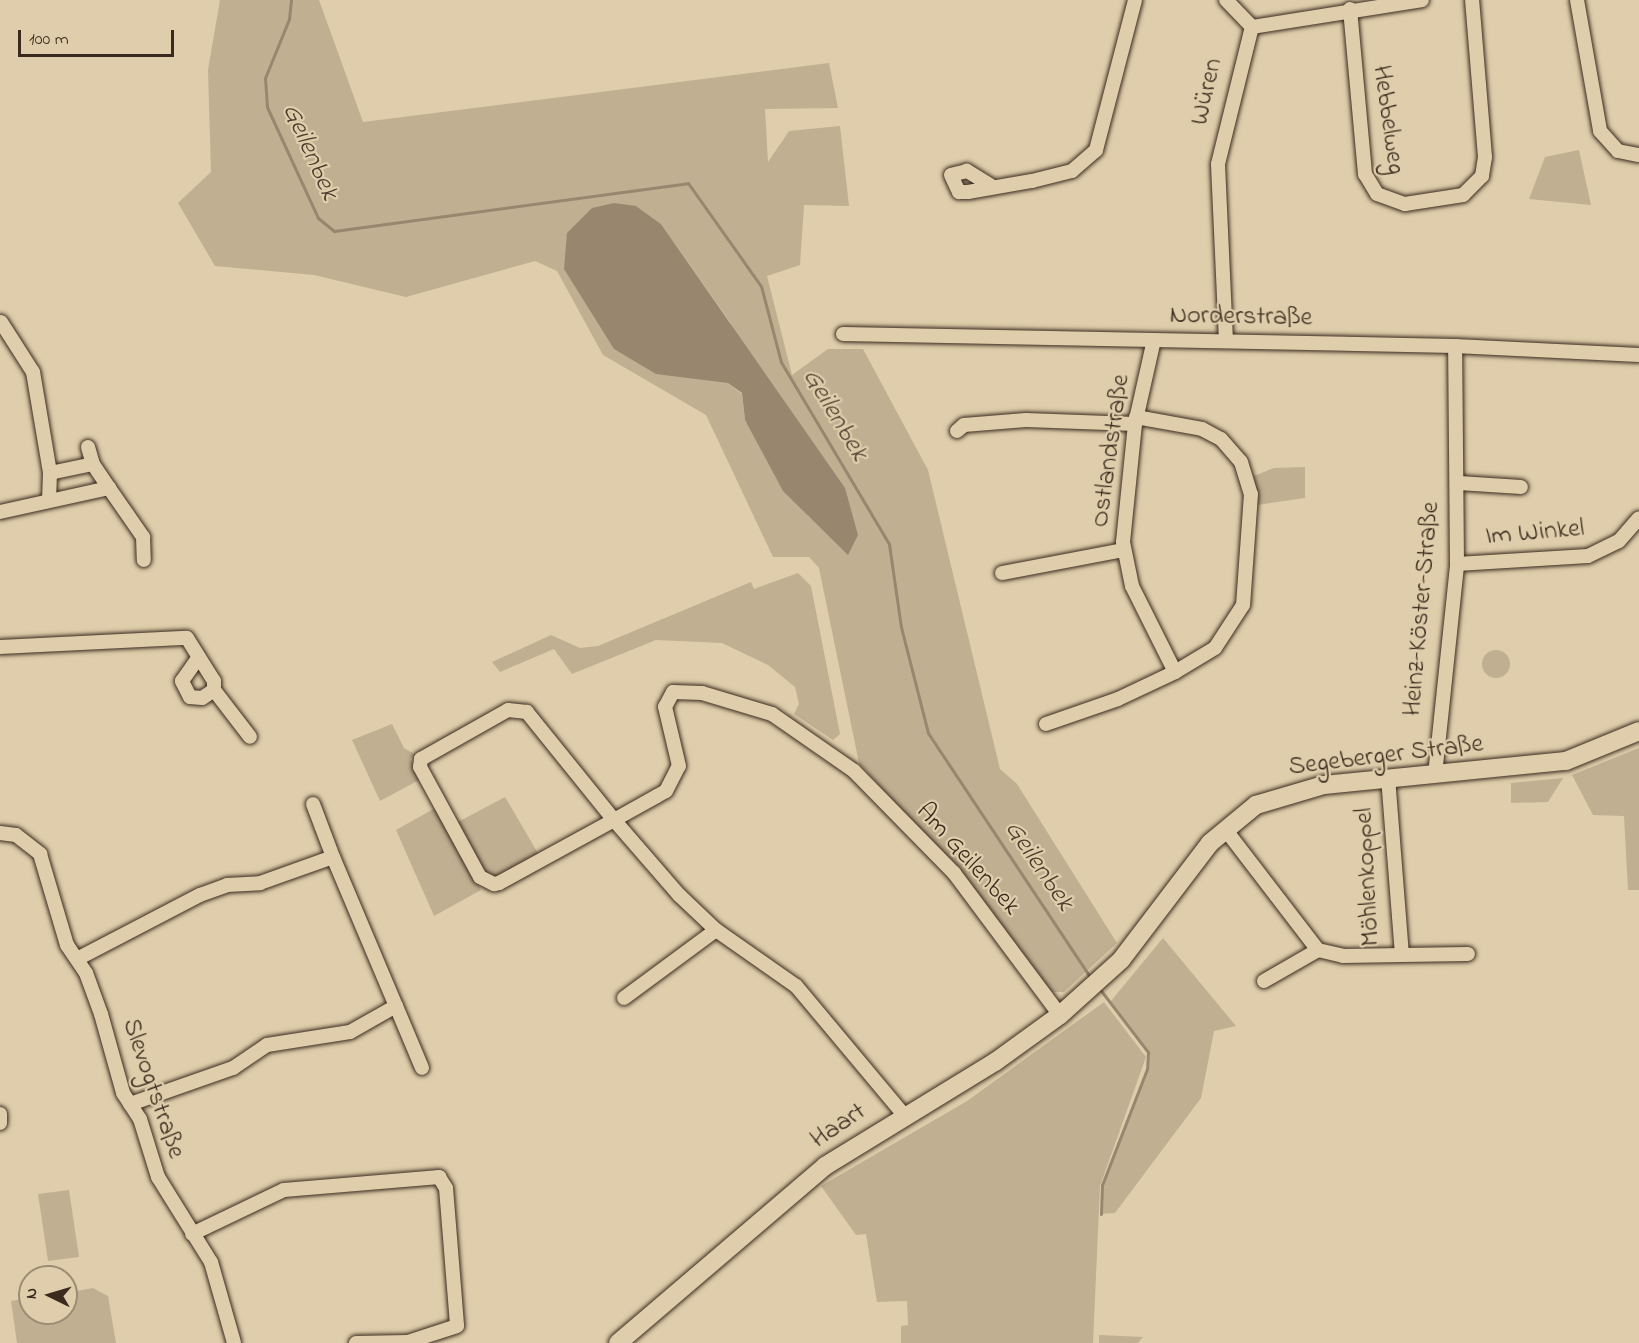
<!DOCTYPE html>
<html>
<head>
<meta charset="utf-8">
<style>
	body { margin:0 }
	#map { position:relative; width:1639px; height:1343px; overflow:hidden; background:#dfcdab; font-family:"Indie Flower",sans-serif }
	div>[style] { position:absolute }
	.green>* { inset:0; background:#c1af91 }
	.round { border-radius:50% }
	.water>* { inset:0; background:#98876e }
	.stream>* { height:3px; margin:-1.5px; padding:0 1.5px; transform-origin:1.5px; border-radius:1.5px; background:#98876e }
	.roads { filter:drop-shadow(0 0 2px #3b2a1e) drop-shadow(0 0 2px #3b2a1e) }
	.minor>* { height:14px; margin:-7px; padding:0 7px; transform-origin:7px; border-radius:7px; background:#dfcdab }
	.major>* { height:18px; margin:-9px; padding:0 9px; transform-origin:9px; border-radius:9px; background:#dfcdab }
	span { translate:-50% -50%; white-space:nowrap; text-align:center; line-height:1.15; -webkit-text-stroke:4.5px #dfcdab; paint-order:stroke }
	.street-label { font-size:26px; color:#3b2a1e }
	.water-label { font-size:27px; color:#4e3d2e; font-style:italic }
	.north { position:absolute; left:18px; top:1265px; width:60px; height:60px; box-sizing:border-box; background:#dfcdab; border:2px solid #9d8c73; border-radius:50%; rotate:275deg; font-size:16px; font-weight:700; line-height:24px; text-align:center; color:#3b2a1e }
	.north::after { content:''; display:block; margin:auto; width:21px; height:27px; background:#3b2a1e; clip-path:polygon(50% 0,100% 100%,50% 72%,0 100%) }
	.scale { position:absolute; left:18px; top:30px; width:156px; height:27px; box-sizing:border-box; border:3px solid #3b2a1e; border-top:0; padding-left:8px; font-size:18px; line-height:21px; white-space:nowrap; color:#3b2a1e; -webkit-text-stroke:4px #dfcdab; paint-order:stroke }
</style>
</head>
<body>
<div id="map">
	<div class="green">
		<div style="clip-path:polygon(evenodd,220px 0,319px 0,363px 122px,829px 63px,838px 108px,765px 109px,768px 162px,789px 131px,840px 126px,849px 206px,804px 205px,800px 265px,767px 276px,792px 375px,828px 349px,863px 349px,928px 470px,1000px 769px,1017px 784px,1117px 943px,1064px 992px,1052px 992px,962px 876px,859px 763px,819px 568px,809px 557px,773px 557px,706px 415px,603px 355px,557px 271px,535px 261px,406px 297px,314px 275px,215px 266px,178px 203px,211px 172px,208px 70px,220px 0,636px 206px,661px 224px,730px 322px,848px 555px,833px 534px,809px 517px,745px 420px,742px 394px,728px 383px,636px 206px)"></div>
		<div style="clip-path:polygon(1579px 150px,1591px 205px,1529px 199px,1545px 157px)"></div>
		<div style="clip-path:polygon(1305px 467px,1305px 498px,1257px 505px,1254px 476px,1274px 468px)"></div>
		<div style="clip-path:polygon(798px 573px,811px 586px,840px 734px,833px 740px,794px 714px,799px 704px,795px 687px,768px 665px,722px 643px,656px 640px,572px 674px,554px 649px,500px 672px,492px 662px,551px 635px,580px 648px,598px 646px,751px 582px,754px 589px)"></div>
		<div class="round" style="left:1482px;top:650px;width:28px;height:28px"></div>
		<div style="clip-path:polygon(392px 724px,404px 748px,416px 755px,410px 759px,421px 779px,380px 801px,352px 740px)"></div>
		<div style="clip-path:polygon(1639px 748px,1639px 890px,1628px 890px,1624px 816px,1593px 815px,1572px 775px)"></div>
		<div style="clip-path:polygon(1563px 778px,1548px 802px,1511px 803px,1511px 783px)"></div>
		<div style="clip-path:polygon(505px 797px,539px 855px,497px 878px,485px 876px,456px 823px)"></div>
		<div style="clip-path:polygon(437px 807px,481px 890px,434px 916px,396px 830px)"></div>
		<div style="clip-path:polygon(1163px 938px,1236px 1026px,1214px 1031px,1201px 1098px,1115px 1213px,1101px 1214px,1102px 1185px,1147px 1069px,1148px 1052px,1110px 1002px)"></div>
		<div style="clip-path:polygon(1104px 1002px,1146px 1057px,1100px 1186px,1093px 1343px,901px 1343px,901px 1326px,908px 1325px,907px 1301px,877px 1302px,866px 1234px,856px 1235px,821px 1186px,967px 1101px)"></div>
		<div style="clip-path:polygon(69px 1190px,79px 1257px,48px 1261px,38px 1194px)"></div>
		<div style="clip-path:polygon(93px 1288px,108px 1296px,116px 1343px,17px 1343px,11px 1301px,30px 1298px,30px 1313px,66px 1313px,66px 1293px)"></div>
		<div style="clip-path:polygon(1099px 1335px,1143px 1337px,1138px 1343px,1099px 1343px)"></div>
	</div>
	<div class="water">
		<div style="clip-path:polygon(614px 203px,636px 206px,661px 224px,845px 488px,858px 535px,848px 555px,783px 491px,745px 420px,742px 393px,728px 383px,656px 374px,614px 349px,564px 269px,567px 233px,592px 208px)"></div>
	</div>
	<div class="stream">
		<div style="left:291px;top:0;width:19px;rotate:96deg"></div>
		<div style="left:289px;top:19px;width:64px;rotate:112.1deg"></div>
		<div style="left:265px;top:78px;width:29px;rotate:86deg"></div>
		<div style="left:267px;top:107px;width:122px;rotate:65.3deg"></div>
		<div style="left:318px;top:218px;width:21px;rotate:39deg"></div>
		<div style="left:334px;top:231px;width:357px;rotate:-7.7deg"></div>
		<div style="left:688px;top:183px;width:126px;rotate:54.7deg"></div>
		<div style="left:761px;top:286px;width:79px;rotate:75.3deg"></div>
		<div style="left:781px;top:362px;width:212px;rotate:59.3deg"></div>
		<div style="left:889px;top:544px;width:84px;rotate:81.8deg"></div>
		<div style="left:901px;top:627px;width:109px;rotate:75.7deg"></div>
		<div style="left:928px;top:733px;width:294px;rotate:56.4deg"></div>
		<div style="left:1099px;top:988px;width:81px;rotate:52.6deg"></div>
		<div style="left:1148px;top:1052px;width:17px;rotate:93deg"></div>
		<div style="left:1147px;top:1069px;width:124px;rotate:111.2deg"></div>
		<div style="left:1102px;top:1185px;width:29px;rotate:92deg"></div>
	</div>
	<div class="roads">
		<div class="minor">
			<div style="left:1226px;top:0;width:37px;rotate:46deg"></div>
			<div style="left:1577px;top:0;width:133px;rotate:80deg"></div>
			<div style="left:1600px;top:131px;width:27px;rotate:48deg"></div>
			<div style="left:1618px;top:151px;width:21px;rotate:11deg"></div>
			<div style="left:1350px;top:9px;width:166px;rotate:84.8deg"></div>
			<div style="left:1365px;top:174px;width:23px;rotate:59deg"></div>
			<div style="left:1377px;top:194px;width:30px;rotate:20deg"></div>
			<div style="left:1405px;top:204px;width:59px;rotate:-8.8deg"></div>
			<div style="left:1463px;top:195px;width:27px;rotate:-45deg"></div>
			<div style="left:1482px;top:176px;width:19px;rotate:-81deg"></div>
			<div style="left:1485px;top:157px;width:158px;rotate:-94.7deg"></div>
			<div style="left:993px;top:187px;width:31px;rotate:-148deg"></div>
			<div style="left:967px;top:171px;width:16px;rotate:166deg"></div>
			<div style="left:951px;top:175px;width:19px;rotate:65deg"></div>
			<div style="left:959px;top:192px;width:9px"></div>
			<div style="left:968px;top:192px;width:65px;rotate:-9.8deg"></div>
			<div style="left:1032px;top:181px;width:41px;rotate:-14deg"></div>
			<div style="left:1072px;top:171px;width:32px;rotate:-41deg"></div>
			<div style="left:1096px;top:150px;width:155px;rotate:-75.4deg"></div>
			<div style="left:1px;top:322px;width:59px;rotate:57.4deg"></div>
			<div style="left:33px;top:372px;width:102px;rotate:80.4deg"></div>
			<div style="left:843px;top:334px;width:612px;rotate:1.12deg"></div>
			<div style="left:1455px;top:346px;width:184px;rotate:2.8deg"></div>
			<div style="left:1226px;top:341px;width:177px;rotate:-92.6deg"></div>
			<div style="left:1218px;top:164px;width:141px;rotate:-76.1deg"></div>
			<div style="left:1252px;top:27px;width:172px;rotate:-9deg"></div>
			<div style="left:1136px;top:417px;width:67px;rotate:10.3deg"></div>
			<div style="left:1202px;top:429px;width:21px;rotate:28deg"></div>
			<div style="left:1221px;top:439px;width:30px;rotate:49deg"></div>
			<div style="left:1241px;top:462px;width:34px;rotate:73deg"></div>
			<div style="left:1251px;top:494px;width:111px;rotate:94.1deg"></div>
			<div style="left:1243px;top:605px;width:51px;rotate:123.1deg"></div>
			<div style="left:1215px;top:648px;width:47px;rotate:149deg"></div>
			<div style="left:957px;top:431px;width:9px;rotate:-41deg"></div>
			<div style="left:964px;top:425px;width:62px;rotate:-4.6deg"></div>
			<div style="left:1026px;top:420px;width:109px;rotate:2.1deg"></div>
			<div style="left:88px;top:447px;width:18px;rotate:74deg"></div>
			<div style="left:1459px;top:483px;width:62px;rotate:3.7deg"></div>
			<div style="left:109px;top:488px;width:60px;rotate:55.2deg"></div>
			<div style="left:143px;top:537px;width:23px;rotate:88deg"></div>
			<div style="left:0;top:512px;width:112px;rotate:-12.4deg"></div>
			<div style="left:109px;top:488px;width:29px;rotate:-124deg"></div>
			<div style="left:93px;top:464px;width:44px;rotate:168.2deg"></div>
			<div style="left:50px;top:473px;width:27px;rotate:92deg"></div>
			<div style="left:1457px;top:564px;width:131px;rotate:-3.5deg"></div>
			<div style="left:1588px;top:556px;width:34px;rotate:-26deg"></div>
			<div style="left:1619px;top:541px;width:30px;rotate:-49deg"></div>
			<div style="left:1002px;top:573px;width:124px;rotate:-10.7deg"></div>
			<div style="left:0;top:647px;width:187px;rotate:-2.8deg"></div>
			<div style="left:187px;top:638px;width:51px;rotate:57.9deg"></div>
			<div style="left:214px;top:681px;width:9px;rotate:90deg"></div>
			<div style="left:214px;top:690px;width:14px;rotate:146deg"></div>
			<div style="left:202px;top:698px;width:12px;rotate:-175deg"></div>
			<div style="left:190px;top:697px;width:18px;rotate:-117deg"></div>
			<div style="left:182px;top:681px;width:29px;rotate:-55deg"></div>
			<div style="left:214px;top:690px;width:59px;rotate:52.5deg"></div>
			<div style="left:1046px;top:724px;width:76px;rotate:-19.1deg"></div>
			<div style="left:1118px;top:699px;width:63px;rotate:-25.3deg"></div>
			<div style="left:1175px;top:672px;width:96px;rotate:-116.6deg"></div>
			<div style="left:1132px;top:586px;width:45px;rotate:-101.6deg"></div>
			<div style="left:1123px;top:542px;width:119px;rotate:-84.2deg"></div>
			<div style="left:1135px;top:424px;width:86px;rotate:-77.3deg"></div>
			<div style="left:1435px;top:775px;width:212px;rotate:-84deg"></div>
			<div style="left:1457px;top:564px;width:218px;rotate:-90.5deg"></div>
			<div style="left:313px;top:804px;width:57px;rotate:69.3deg"></div>
			<div style="left:1225px;top:829px;width:153px;rotate:52.5deg"></div>
			<div style="left:1318px;top:950px;width:26px;rotate:13deg"></div>
			<div style="left:1343px;top:956px;width:59px;rotate:-1deg"></div>
			<div style="left:1402px;top:955px;width:177px;rotate:-94.5deg"></div>
			<div style="left:0;top:833px;width:16px;rotate:7deg"></div>
			<div style="left:16px;top:835px;width:31px;rotate:38deg"></div>
			<div style="left:40px;top:854px;width:95px;rotate:73.5deg"></div>
			<div style="left:67px;top:945px;width:34px;rotate:56deg"></div>
			<div style="left:86px;top:973px;width:44px;rotate:69.9deg"></div>
			<div style="left:101px;top:1014px;width:82px;rotate:74.4deg"></div>
			<div style="left:123px;top:1093px;width:31px;rotate:57deg"></div>
			<div style="left:140px;top:1119px;width:61px;rotate:72.8deg"></div>
			<div style="left:158px;top:1177px;width:100px;rotate:58.1deg"></div>
			<div style="left:211px;top:1262px;width:84px;rotate:74.1deg"></div>
			<div style="left:1402px;top:955px;width:66px;rotate:-0.9deg"></div>
			<div style="left:77px;top:959px;width:139px;rotate:-27.5deg"></div>
			<div style="left:200px;top:895px;width:29px;rotate:-20deg"></div>
			<div style="left:227px;top:885px;width:33px;rotate:-3deg"></div>
			<div style="left:260px;top:883px;width:77px;rotate:-19.6deg"></div>
			<div style="left:333px;top:857px;width:162px;rotate:67.1deg"></div>
			<div style="left:396px;top:1006px;width:53px;rotate:150.5deg"></div>
			<div style="left:350px;top:1032px;width:84px;rotate:171.1deg"></div>
			<div style="left:267px;top:1045px;width:41px;rotate:145.9deg"></div>
			<div style="left:233px;top:1068px;width:109px;rotate:160.7deg"></div>
			<div style="left:1264px;top:981px;width:62px;rotate:-29.9deg"></div>
			<div style="left:624px;top:998px;width:114px;rotate:-36.5deg"></div>
			<div style="left:396px;top:1006px;width:67px;rotate:67.2deg"></div>
			<div style="left:0;top:1114px;width:9px;rotate:90deg"></div>
			<div style="left:904px;top:1115px;width:168px;rotate:-129.9deg"></div>
			<div style="left:796px;top:986px;width:98px;rotate:-145deg"></div>
			<div style="left:716px;top:930px;width:51px;rotate:-136.6deg"></div>
			<div style="left:679px;top:895px;width:99px;rotate:-130.9deg"></div>
			<div style="left:614px;top:820px;width:139px;rotate:-128.9deg"></div>
			<div style="left:527px;top:712px;width:19px;rotate:-174deg"></div>
			<div style="left:508px;top:710px;width:100px;rotate:150.6deg"></div>
			<div style="left:421px;top:759px;width:8px;rotate:97deg"></div>
			<div style="left:420px;top:767px;width:125px;rotate:61.4deg"></div>
			<div style="left:480px;top:877px;width:16px;rotate:27deg"></div>
			<div style="left:494px;top:884px;width:5px;rotate:-11deg"></div>
			<div style="left:499px;top:883px;width:131px;rotate:-28.7deg"></div>
			<div style="left:614px;top:820px;width:49px;rotate:-29.2deg"></div>
			<div style="left:657px;top:796px;width:10px;rotate:-29deg"></div>
			<div style="left:666px;top:791px;width:28px;rotate:-63deg"></div>
			<div style="left:679px;top:766px;width:61px;rotate:-103.3deg"></div>
			<div style="left:665px;top:707px;width:17px;rotate:-62deg"></div>
			<div style="left:673px;top:692px;width:29px;rotate:2deg"></div>
			<div style="left:702px;top:693px;width:73px;rotate:16.7deg"></div>
			<div style="left:772px;top:714px;width:100px;rotate:34.8deg"></div>
			<div style="left:854px;top:771px;width:143px;rotate:45.6deg"></div>
			<div style="left:954px;top:873px;width:177px;rotate:53.3deg"></div>
			<div style="left:192px;top:1234px;width:102px;rotate:-25.6deg"></div>
			<div style="left:284px;top:1190px;width:156px;rotate:-4.8deg"></div>
			<div style="left:439px;top:1177px;width:13px;rotate:58deg"></div>
			<div style="left:446px;top:1188px;width:138px;rotate:85.4deg"></div>
			<div style="left:457px;top:1326px;width:52px;rotate:161.9deg"></div>
			<div style="left:408px;top:1342px;width:52px;rotate:178.9deg"></div>
		</div>
		<div class="major">
			<div style="left:618px;top:1343px;width:272px;rotate:-40.5deg"></div>
			<div style="left:825px;top:1166px;width:199px;rotate:-31.5deg"></div>
			<div style="left:995px;top:1062px;width:80px;rotate:-35.9deg"></div>
			<div style="left:1060px;top:1015px;width:82px;rotate:-42deg"></div>
			<div style="left:1121px;top:960px;width:147px;rotate:-52.7deg"></div>
			<div style="left:1210px;top:843px;width:60px;rotate:-39.6deg"></div>
			<div style="left:1256px;top:805px;width:71px;rotate:-16.4deg"></div>
			<div style="left:1324px;top:785px;width:243px;rotate:-5.7deg"></div>
			<div style="left:1566px;top:761px;width:79px;rotate:-22.3deg"></div>
		</div>
	</div>
	<div class="street-label">
		<span style="left:1208px;top:92px;rotate:-77deg">Würen</span>
		<span style="left:1387px;top:120px;rotate:82deg">Hebbelweg</span>
		<span style="left:1241px;top:318px;rotate:1deg">Norderstraße</span>
		<span style="left:1112px;top:451px;rotate:-82deg">Ostlandstraße</span>
		<span style="left:1535px;top:534px;rotate:-5deg">Im Winkel</span>
		<span style="left:1423px;top:609px;rotate:-85deg">Heinz-Köster-Straße</span>
		<span style="left:1386px;top:757px;rotate:-7deg">Segeberger Straße</span>
		<span style="left:967px;top:860px;rotate:48deg">Am Geilenbek</span>
		<span style="left:1369px;top:877px;rotate:-93deg">Möhlenkoppel</span>
		<span style="left:152px;top:1089px;rotate:71deg">Slevogtstraße</span>
		<span style="left:839px;top:1127px;rotate:-34deg">Haart</span>
	</div>
	<div class="water-label">
		<span style="left:310px;top:152px;rotate:66deg">Geilenbek</span>
		<span style="left:835px;top:415px;rotate:59deg">Geilenbek</span>
		<span style="left:1039px;top:866px;rotate:56deg">Geilenbek</span>
	</div>
	<div class="north">N</div>
	<div class="scale">100 m</div>
</div>
</body>
</html>
